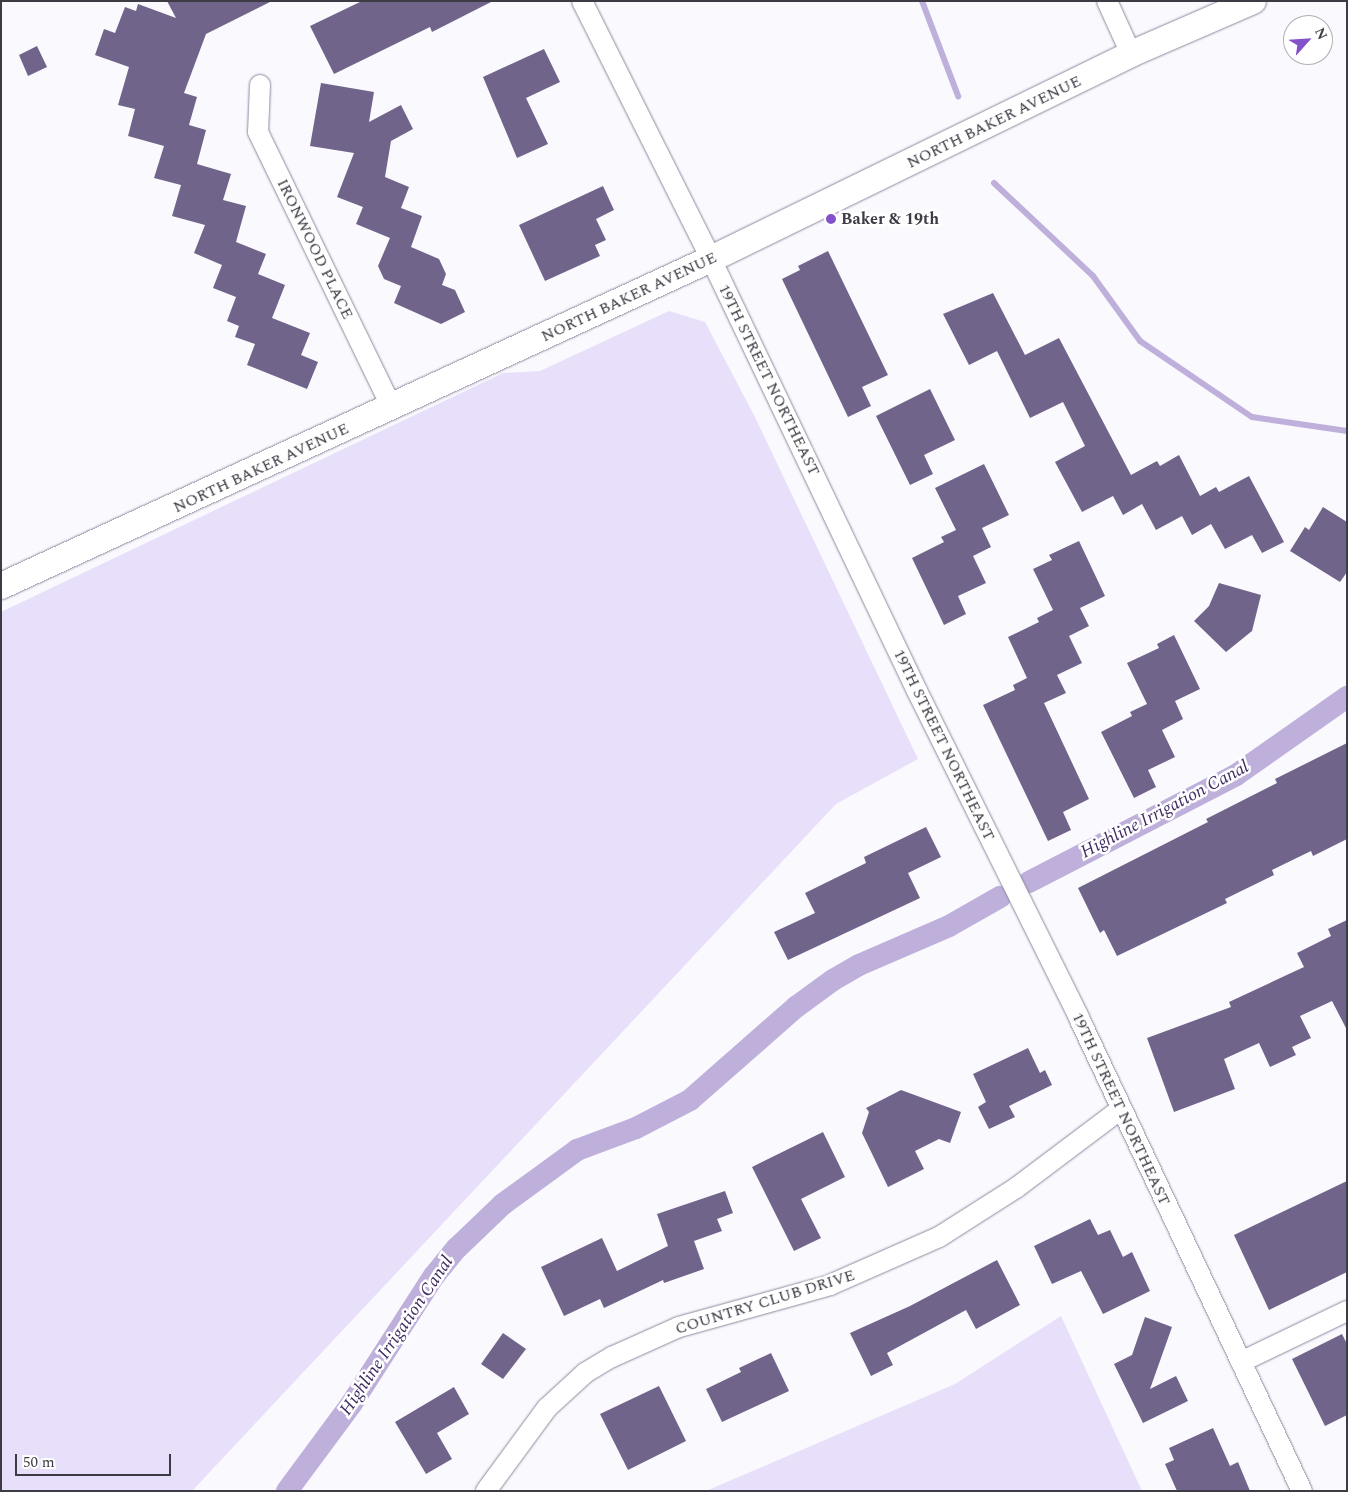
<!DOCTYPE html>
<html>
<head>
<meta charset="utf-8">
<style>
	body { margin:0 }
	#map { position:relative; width:1348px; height:1492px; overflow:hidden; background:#faf9fe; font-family:Spectral,serif }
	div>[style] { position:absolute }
	.green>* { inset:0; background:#e8e0fa }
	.stream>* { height:6px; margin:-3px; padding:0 3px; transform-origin:3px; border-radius:3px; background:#beb0db }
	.canal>* { height:22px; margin:-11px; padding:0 11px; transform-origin:11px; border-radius:11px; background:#beb0db }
	.building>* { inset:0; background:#71648b }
	.roads { filter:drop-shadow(0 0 1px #8f899d) drop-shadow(0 0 1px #8f899d) }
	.minor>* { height:20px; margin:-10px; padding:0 10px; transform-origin:10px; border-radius:10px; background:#fff }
	.major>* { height:26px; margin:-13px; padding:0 13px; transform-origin:13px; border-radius:13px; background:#fff }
	.dots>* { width:14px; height:14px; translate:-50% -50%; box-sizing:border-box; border:2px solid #fff; border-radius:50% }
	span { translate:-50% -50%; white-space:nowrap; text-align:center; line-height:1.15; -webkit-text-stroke:5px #fff; paint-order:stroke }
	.street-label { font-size:16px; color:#3d3b44 }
	.poi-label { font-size:16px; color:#3d3b44; font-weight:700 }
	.left { translate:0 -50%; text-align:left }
	.water-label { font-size:18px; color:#402c61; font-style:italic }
	.frame { position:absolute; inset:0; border:2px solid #3d3b44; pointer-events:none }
	.north { position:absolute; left:1283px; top:15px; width:50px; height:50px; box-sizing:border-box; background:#fff; border:1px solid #b1b1b4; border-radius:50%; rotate:64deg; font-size:14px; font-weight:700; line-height:20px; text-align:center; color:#3d3b44 }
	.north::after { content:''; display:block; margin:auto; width:18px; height:22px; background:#8352ca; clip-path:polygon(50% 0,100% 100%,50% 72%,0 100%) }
	.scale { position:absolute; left:15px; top:1454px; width:156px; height:22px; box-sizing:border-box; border:2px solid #3d3b44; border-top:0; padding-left:6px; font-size:15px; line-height:18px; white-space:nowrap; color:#3d3b44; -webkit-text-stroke:4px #fff; paint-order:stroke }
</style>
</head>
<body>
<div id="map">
	<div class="green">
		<div style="clip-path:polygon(669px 311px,705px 322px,754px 415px,918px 759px,836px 804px,192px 1491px,1px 1491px,1px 612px,503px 373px,540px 371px)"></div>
		<div style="clip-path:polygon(1061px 1316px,1142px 1491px,706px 1491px,955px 1384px)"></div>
	</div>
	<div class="stream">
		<div style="left:922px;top:1px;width:102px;rotate:69.2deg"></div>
		<div style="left:994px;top:183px;width:136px;rotate:43.2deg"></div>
		<div style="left:1093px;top:276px;width:80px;rotate:54.1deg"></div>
		<div style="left:1140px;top:341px;width:135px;rotate:34.2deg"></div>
		<div style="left:1252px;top:417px;width:96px;rotate:8.4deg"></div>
	</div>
	<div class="canal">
		<div style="left:1029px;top:882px;width:233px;rotate:-27.3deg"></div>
		<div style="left:1236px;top:775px;width:136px;rotate:-35.1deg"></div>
		<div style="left:287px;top:1491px;width:109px;rotate:-53.5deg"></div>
		<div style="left:352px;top:1403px;width:151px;rotate:-57.2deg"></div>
		<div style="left:434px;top:1276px;width:36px;rotate:-51deg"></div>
		<div style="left:457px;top:1248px;width:64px;rotate:-43.7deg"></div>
		<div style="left:503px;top:1204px;width:92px;rotate:-36.1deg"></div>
		<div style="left:577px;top:1150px;width:63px;rotate:-20.4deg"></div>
		<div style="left:636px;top:1128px;width:61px;rotate:-27.4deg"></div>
		<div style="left:690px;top:1100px;width:141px;rotate:-41.3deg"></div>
		<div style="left:796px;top:1007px;width:46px;rotate:-36.1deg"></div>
		<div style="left:833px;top:980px;width:30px;rotate:-30deg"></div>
		<div style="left:859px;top:965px;width:98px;rotate:-23.4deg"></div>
		<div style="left:949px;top:926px;width:59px;rotate:-29.6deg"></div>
	</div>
	<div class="building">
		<div style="clip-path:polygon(167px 1px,272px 1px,206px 34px,184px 93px,197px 97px,189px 125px,206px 130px,197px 164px,231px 174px,223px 200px,246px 206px,236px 242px,266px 254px,258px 274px,285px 285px,272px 318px,310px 333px,301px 355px,318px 362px,307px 389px,247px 365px,255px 344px,235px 337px,239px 326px,227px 321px,236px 297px,213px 288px,222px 265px,194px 253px,205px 225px,172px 216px,181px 185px,154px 178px,164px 146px,128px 136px,135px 109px,118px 105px,129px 67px,95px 55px,104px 29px,115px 33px,125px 7px,136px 11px,138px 4px,176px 18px)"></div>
		<div style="clip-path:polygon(362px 1px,493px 1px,432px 32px,430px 27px,334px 74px,310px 26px)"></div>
		<div style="clip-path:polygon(37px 46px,47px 67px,28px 76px,19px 55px)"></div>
		<div style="clip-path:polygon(544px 49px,560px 82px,526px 98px,548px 144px,517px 158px,483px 77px)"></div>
		<div style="clip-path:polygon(321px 83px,374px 92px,369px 122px,401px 105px,413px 129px,391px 141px,385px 177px,409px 187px,401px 208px,422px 216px,411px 247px,439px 259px,446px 274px,442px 285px,455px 290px,465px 312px,441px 324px,394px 303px,401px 286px,384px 279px,378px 266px,390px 238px,356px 224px,363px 207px,337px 197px,354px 153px,310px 146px)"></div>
		<div style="clip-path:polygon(603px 186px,614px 210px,596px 219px,606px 240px,595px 245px,600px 256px,545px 281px,519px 225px)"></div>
		<div style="clip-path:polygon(828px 251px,888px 375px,862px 387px,871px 406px,848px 417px,782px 279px,800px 270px,798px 266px)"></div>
		<div style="clip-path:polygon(993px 293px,1025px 355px,1059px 338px,1131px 475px,1157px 461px,1160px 466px,1179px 455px,1200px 496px,1216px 487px,1219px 492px,1249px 476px,1284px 542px,1262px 553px,1252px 535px,1225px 549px,1211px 524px,1192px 535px,1182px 516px,1156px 530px,1142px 504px,1123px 515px,1113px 496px,1082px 512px,1055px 462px,1085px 446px,1063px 402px,1030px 418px,997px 351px,969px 365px,943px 314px)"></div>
		<div style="clip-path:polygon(930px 389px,955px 440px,924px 455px,933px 474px,910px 485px,876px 416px)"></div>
		<div style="clip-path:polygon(984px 464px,1009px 515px,982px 528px,991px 547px,973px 556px,986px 583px,958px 596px,966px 614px,944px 625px,912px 558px,944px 542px,941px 537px,956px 530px,935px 488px)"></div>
		<div style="clip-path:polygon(1323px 507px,1347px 522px,1347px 572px,1340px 582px,1290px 551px,1305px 527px,1309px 530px)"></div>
		<div style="clip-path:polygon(1079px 541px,1105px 596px,1080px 608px,1089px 626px,1069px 636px,1082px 663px,1057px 675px,1066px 693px,1044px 703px,1089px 799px,1063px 812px,1071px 830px,1048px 841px,983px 705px,1015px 690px,1013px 685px,1027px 678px,1008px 637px,1039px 622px,1037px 618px,1053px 610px,1033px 569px,1052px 560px,1049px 555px)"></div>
		<div style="clip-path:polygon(1219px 583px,1261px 595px,1252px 631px,1226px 652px,1194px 621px,1209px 606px)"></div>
		<div style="clip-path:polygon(1174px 635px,1200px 689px,1175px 701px,1183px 719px,1162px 730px,1175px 757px,1148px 770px,1156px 787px,1134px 798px,1101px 732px,1132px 716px,1130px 712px,1147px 704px,1127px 663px,1159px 648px,1157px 644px)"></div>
		<div style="clip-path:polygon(1347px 743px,1347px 839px,1313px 856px,1311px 851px,1272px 870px,1274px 875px,1225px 899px,1227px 903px,1117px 956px,1104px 930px,1100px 933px,1078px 888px,1208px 822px,1206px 819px,1277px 783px,1275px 779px)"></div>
		<div style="clip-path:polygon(926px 827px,941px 857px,908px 873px,920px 898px,788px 960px,774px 932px,815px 913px,805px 893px,866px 863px,864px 857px)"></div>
		<div style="clip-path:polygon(1347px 920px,1347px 1030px,1332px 1001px,1300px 1016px,1311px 1038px,1292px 1047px,1296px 1055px,1270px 1067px,1259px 1043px,1224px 1059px,1235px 1089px,1174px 1112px,1147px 1038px,1231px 1007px,1229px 1002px,1304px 967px,1297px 953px,1331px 936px,1328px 929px)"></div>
		<div style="clip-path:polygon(1028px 1048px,1040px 1073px,1045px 1070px,1052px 1085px,1009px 1106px,1015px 1117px,989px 1129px,978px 1107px,986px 1102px,973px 1074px)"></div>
		<div style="clip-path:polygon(901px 1090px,961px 1112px,950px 1143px,939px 1139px,915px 1151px,924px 1169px,888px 1187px,862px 1133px,869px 1112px,866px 1108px)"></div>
		<div style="clip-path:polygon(823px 1132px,845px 1177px,801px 1199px,821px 1238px,794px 1251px,752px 1167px)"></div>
		<div style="clip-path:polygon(1347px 1181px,1347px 1272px,1269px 1310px,1234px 1235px)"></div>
		<div style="clip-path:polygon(725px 1191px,733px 1213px,717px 1219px,722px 1231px,694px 1241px,704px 1269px,664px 1283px,663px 1280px,604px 1308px,600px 1299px,564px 1316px,541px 1267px,602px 1238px,617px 1271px,668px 1246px,657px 1214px)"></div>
		<div style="clip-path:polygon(1090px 1219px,1098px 1235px,1110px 1230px,1123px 1257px,1132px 1252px,1150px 1291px,1103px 1314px,1081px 1271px,1052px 1284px,1034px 1246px)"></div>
		<div style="clip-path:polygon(997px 1260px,1020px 1305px,976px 1329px,966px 1310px,887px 1353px,893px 1365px,871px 1376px,850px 1333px,910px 1306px)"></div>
		<div style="clip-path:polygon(1145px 1317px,1172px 1327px,1150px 1389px,1176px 1376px,1188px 1401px,1143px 1423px,1114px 1364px,1132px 1355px)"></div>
		<div style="clip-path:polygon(503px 1333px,526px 1349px,503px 1379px,481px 1364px)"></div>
		<div style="clip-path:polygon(1342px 1334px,1347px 1344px,1347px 1415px,1325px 1426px,1292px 1359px)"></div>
		<div style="clip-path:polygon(771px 1353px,789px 1391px,722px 1422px,706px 1389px,741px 1372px,739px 1368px)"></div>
		<div style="clip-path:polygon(659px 1386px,686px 1441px,628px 1470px,600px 1414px)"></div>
		<div style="clip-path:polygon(454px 1387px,469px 1414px,437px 1433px,452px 1459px,426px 1474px,395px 1422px)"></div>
		<div style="clip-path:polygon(1213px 1428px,1230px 1466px,1238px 1462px,1250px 1491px,1177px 1491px,1165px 1464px,1174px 1460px,1169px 1448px)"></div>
	</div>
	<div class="roads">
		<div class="minor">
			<div style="left:582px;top:1px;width:288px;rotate:63.4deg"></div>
			<div style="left:711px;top:259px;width:479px;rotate:64.5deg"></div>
			<div style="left:917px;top:691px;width:365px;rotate:63.6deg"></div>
			<div style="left:1079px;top:1018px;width:523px;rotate:64.76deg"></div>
			<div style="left:1107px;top:1px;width:58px;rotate:65.6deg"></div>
			<div style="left:260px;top:85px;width:47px;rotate:92.4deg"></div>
			<div style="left:258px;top:132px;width:307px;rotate:64.1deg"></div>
			<div style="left:1241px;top:1362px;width:118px;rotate:-25.7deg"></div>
			<div style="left:486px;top:1491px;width:103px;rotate:-53.7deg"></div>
			<div style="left:547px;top:1408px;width:52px;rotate:-42.6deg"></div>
			<div style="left:585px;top:1373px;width:31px;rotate:-31deg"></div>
			<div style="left:612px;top:1357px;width:73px;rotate:-24.1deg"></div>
			<div style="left:679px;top:1327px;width:157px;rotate:-15.5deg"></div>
			<div style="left:830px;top:1285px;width:119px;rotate:-23.8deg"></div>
			<div style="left:939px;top:1237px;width:91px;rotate:-32.5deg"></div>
			<div style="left:1016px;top:1188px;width:131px;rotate:-37deg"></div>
		</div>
		<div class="major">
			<div style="left:1px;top:586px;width:782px;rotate:-24.73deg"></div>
			<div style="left:711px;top:259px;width:467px;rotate:-26deg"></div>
			<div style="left:1131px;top:54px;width:133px;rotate:-23.5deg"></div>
		</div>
	</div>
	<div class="dots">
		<div style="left:831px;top:219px;background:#8352ca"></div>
	</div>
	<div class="street-label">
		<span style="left:994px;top:122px;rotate:-26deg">NORTH BAKER AVENUE</span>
		<span style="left:315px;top:249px;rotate:64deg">IRONWOOD PLACE</span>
		<span style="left:629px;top:297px;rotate:-25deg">NORTH BAKER AVENUE</span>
		<span style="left:769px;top:380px;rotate:64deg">19TH STREET NORTHEAST</span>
		<span style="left:261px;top:468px;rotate:-25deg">NORTH BAKER AVENUE</span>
		<span style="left:944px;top:745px;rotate:64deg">19TH STREET NORTHEAST</span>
		<span style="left:1121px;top:1109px;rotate:65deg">19TH STREET NORTHEAST</span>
		<span style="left:765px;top:1302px;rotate:-17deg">COUNTRY CLUB DRIVE</span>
	</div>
	<div class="poi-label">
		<span class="left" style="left:841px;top:219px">Baker &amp; 19th</span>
	</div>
	<div class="water-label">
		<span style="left:1165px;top:810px;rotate:-28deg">Highline Irrigation Canal</span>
		<span style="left:397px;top:1336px;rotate:-56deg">Highline Irrigation Canal</span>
	</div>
	<div class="frame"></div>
	<div class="north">N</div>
	<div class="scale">50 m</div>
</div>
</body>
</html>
